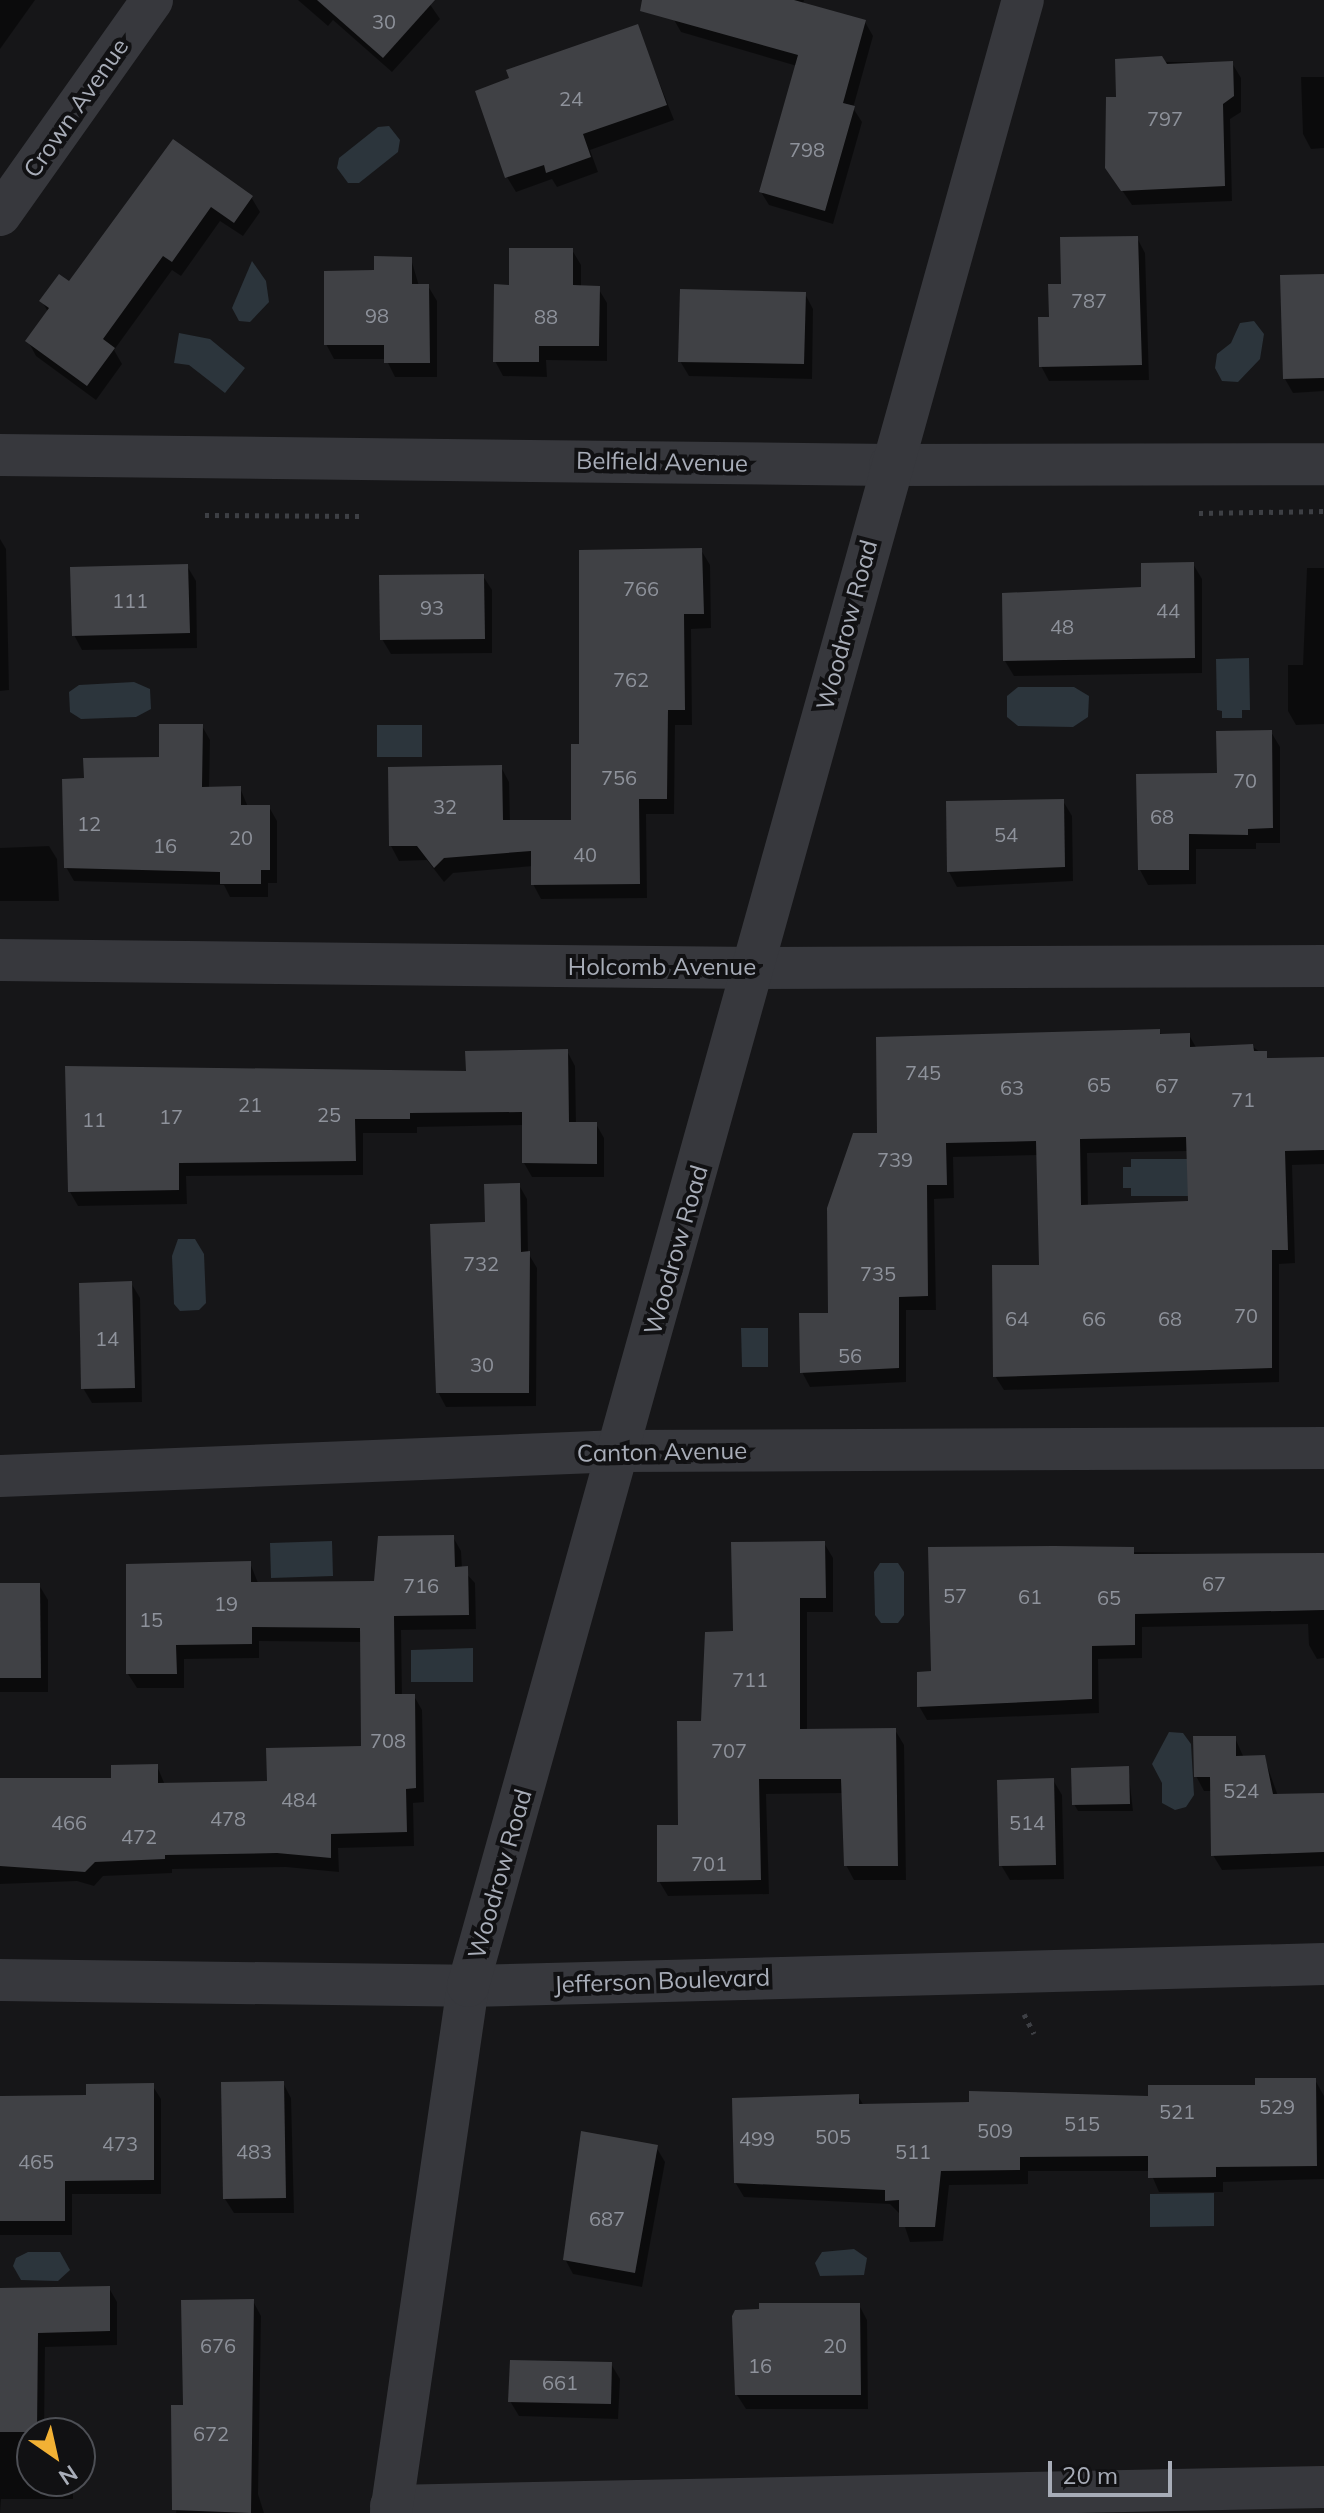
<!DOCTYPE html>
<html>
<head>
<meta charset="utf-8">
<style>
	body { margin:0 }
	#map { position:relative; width:1324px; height:2513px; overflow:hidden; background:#161618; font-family:Mulish,sans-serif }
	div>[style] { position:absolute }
	.water>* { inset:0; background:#2c353c }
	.shadow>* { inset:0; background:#0007 }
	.building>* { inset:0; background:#404145 }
	.path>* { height:5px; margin-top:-2.5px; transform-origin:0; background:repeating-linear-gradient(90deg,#3d3f44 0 4px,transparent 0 10px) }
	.minor>* { height:42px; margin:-21px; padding:0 21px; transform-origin:21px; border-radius:21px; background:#37383d }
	span { translate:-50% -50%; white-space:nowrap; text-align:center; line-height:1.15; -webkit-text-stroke:8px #111113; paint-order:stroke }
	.number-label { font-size:20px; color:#8e929b }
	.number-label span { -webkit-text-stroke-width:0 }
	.street-label { font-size:24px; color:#a8adb8 }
	.north { position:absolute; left:16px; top:2417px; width:80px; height:80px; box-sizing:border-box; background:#111113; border:2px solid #4d4f55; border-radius:50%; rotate:146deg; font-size:22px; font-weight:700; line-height:32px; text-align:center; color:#a8adb8 }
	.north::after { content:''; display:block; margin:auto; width:28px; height:36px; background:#f2b134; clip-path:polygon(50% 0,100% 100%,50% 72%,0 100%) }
	.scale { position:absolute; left:1048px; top:2461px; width:124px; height:36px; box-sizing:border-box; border:4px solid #a8adb8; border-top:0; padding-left:10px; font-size:24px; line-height:28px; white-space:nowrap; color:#a8adb8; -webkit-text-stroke:6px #111113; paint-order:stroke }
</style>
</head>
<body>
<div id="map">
	<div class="water">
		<div style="clip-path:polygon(389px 126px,400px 140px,398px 152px,359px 183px,348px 183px,337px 168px,339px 158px,378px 127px)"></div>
		<div style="clip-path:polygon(252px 261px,266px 281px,269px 302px,250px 322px,239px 321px,232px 308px)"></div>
		<div style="clip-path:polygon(1254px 321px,1264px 334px,1260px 359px,1238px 382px,1222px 381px,1215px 368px,1217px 354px,1231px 343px,1240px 323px)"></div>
		<div style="clip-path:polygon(179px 333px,210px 339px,245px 368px,225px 393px,189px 365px,174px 363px)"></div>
		<div style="clip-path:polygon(1249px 658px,1250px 710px,1242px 710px,1242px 718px,1222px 718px,1222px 711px,1217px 710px,1216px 659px)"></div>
		<div style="clip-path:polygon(134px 682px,150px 689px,151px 709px,136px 717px,81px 719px,70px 712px,69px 692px,79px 685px)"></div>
		<div style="clip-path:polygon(1018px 687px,1074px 687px,1089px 696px,1088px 717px,1073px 727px,1018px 726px,1007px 717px,1007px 696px)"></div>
		<div style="clip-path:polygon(377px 725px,422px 725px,422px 757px,377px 757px)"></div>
		<div style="clip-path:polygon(1131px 1159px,1196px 1159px,1196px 1196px,1131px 1196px,1131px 1188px,1123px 1188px,1123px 1167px,1131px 1167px)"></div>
		<div style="clip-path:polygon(178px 1239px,195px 1239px,204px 1254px,206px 1303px,199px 1310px,180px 1311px,174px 1304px,172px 1256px)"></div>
		<div style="clip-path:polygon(741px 1328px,768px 1328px,768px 1367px,742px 1367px)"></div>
		<div style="clip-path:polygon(332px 1541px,333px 1576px,271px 1578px,270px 1543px)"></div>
		<div style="clip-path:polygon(880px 1563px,898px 1563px,904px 1572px,904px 1615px,898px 1623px,881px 1623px,875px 1615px,874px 1572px)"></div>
		<div style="clip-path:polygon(473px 1648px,473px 1682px,411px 1682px,411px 1650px)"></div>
		<div style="clip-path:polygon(1169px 1732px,1183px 1733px,1191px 1744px,1194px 1795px,1186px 1807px,1175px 1810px,1162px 1803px,1162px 1783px,1152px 1764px)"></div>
		<div style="clip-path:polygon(1214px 2193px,1214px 2226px,1150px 2227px,1150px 2194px)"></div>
		<div style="clip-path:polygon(854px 2249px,867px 2258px,864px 2275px,820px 2276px,815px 2263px,822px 2252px)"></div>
		<div style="clip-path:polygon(28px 2252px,60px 2252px,70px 2270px,58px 2281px,21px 2280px,13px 2266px,16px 2258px)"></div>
	</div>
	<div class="shadow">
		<div style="clip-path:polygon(0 0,35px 0,0 49px)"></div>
		<div style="clip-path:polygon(298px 0,427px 0,440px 19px,392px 72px,333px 20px,328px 26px)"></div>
		<div style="clip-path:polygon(678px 0,804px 0,803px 4px,865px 22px,873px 36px,853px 108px,862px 122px,833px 224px,769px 205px,761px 192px,797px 66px,681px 32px,673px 18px)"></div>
		<div style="clip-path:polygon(637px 26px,674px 120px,590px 150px,598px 172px,557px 187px,552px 179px,516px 192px,507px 177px)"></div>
		<div style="clip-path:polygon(1118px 61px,1232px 63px,1241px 78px,1241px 112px,1230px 119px,1232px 201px,1132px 205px,1107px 168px,1118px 99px)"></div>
		<div style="clip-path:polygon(1301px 77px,1324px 77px,1324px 148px,1311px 149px,1303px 134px)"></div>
		<div style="clip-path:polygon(174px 141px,251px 197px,260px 212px,243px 236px,220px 221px,181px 276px,172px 270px,114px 350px,122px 364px,96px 400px,36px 356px,28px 341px,48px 312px,42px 301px,69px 284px)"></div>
		<div style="clip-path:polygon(1137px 238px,1145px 253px,1149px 380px,1049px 381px,1041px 366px,1063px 286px)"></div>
		<div style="clip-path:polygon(572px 250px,581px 265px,581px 287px,598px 288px,607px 303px,607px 361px,546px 360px,547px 377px,503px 376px,495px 361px,511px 287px)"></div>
		<div style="clip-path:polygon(411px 259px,419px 286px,428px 286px,437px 301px,437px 377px,395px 377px,386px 359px,334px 359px,326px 344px)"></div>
		<div style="clip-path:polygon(1324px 276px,1324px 391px,1293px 393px,1285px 379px)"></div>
		<div style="clip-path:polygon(805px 294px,813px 309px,812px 379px,689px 376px,680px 361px)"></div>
		<div style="clip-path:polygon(0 539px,6px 549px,9px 690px,0 691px)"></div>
		<div style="clip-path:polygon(701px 550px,710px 565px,711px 628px,691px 629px,692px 725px,675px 725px,674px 814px,646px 814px,647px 898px,541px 899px,533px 884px,533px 866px,453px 873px,444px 882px,427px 860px,399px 861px,391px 846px,501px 767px,509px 782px,510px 822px,573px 822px,581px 746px)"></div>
		<div style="clip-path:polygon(1193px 564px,1202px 579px,1202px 673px,1014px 676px,1005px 661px)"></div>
		<div style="clip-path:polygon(187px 566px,196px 581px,197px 648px,82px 650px,74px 635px)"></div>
		<div style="clip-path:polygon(1307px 568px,1324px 568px,1324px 724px,1296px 725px,1288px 711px,1288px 665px,1303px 665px)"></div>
		<div style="clip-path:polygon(483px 576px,492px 590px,492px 653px,391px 654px,382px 639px)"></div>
		<div style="clip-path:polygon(202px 726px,210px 740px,209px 789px,240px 788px,248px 807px,269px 807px,277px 821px,277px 883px,268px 883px,268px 897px,230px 897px,224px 885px,74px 881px,66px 867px,86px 780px,161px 759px)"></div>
		<div style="clip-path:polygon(1271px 732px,1280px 747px,1280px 843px,1256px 843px,1256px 849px,1196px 849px,1196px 884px,1148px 885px,1140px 870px,1219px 775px)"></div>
		<div style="clip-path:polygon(1063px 801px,1072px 816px,1073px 881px,957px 887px,949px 872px)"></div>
		<div style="clip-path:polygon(49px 846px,57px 859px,59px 901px,0 901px,0 848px)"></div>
		<div style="clip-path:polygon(evenodd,1159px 1031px,1162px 1036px,1189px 1035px,1197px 1049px,1252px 1046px,1270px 1060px,1324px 1059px,1324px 1164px,1292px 1165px,1295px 1263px,1279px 1264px,1279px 1382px,1004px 1390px,995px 1376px,1041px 1267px,1038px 1155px,953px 1157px,954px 1198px,934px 1199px,936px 1310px,906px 1310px,906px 1382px,810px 1387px,802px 1372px,830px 1315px,879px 1134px,1159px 1031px,1188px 1151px,1190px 1203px,1088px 1207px,1087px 1153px,1188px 1151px)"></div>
		<div style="clip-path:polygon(567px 1051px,575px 1066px,576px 1124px,596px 1124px,604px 1138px,604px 1177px,532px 1177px,524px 1163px,524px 1125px,417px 1127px,417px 1133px,363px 1133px,363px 1175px,186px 1176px,187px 1204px,78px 1206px,70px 1192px,468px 1073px)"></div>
		<div style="clip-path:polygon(519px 1185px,527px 1199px,528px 1253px,537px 1268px,536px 1406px,446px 1407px,438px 1392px,487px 1224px)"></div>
		<div style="clip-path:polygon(131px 1283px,140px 1298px,142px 1402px,92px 1403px,83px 1388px)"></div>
		<div style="clip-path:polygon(453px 1537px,461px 1551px,462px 1569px,475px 1583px,476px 1629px,401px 1630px,402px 1696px,414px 1696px,422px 1710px,424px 1802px,413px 1803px,414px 1846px,338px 1848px,339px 1872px,286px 1867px,172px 1869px,172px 1873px,103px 1876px,94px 1886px,77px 1881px,0 1884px,0 1780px,113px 1780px,157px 1766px,165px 1785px,269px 1783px,363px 1748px,362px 1642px,259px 1641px,259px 1658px,184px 1659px,184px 1688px,137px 1688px,128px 1674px,250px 1563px,258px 1583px,376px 1583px)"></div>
		<div style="clip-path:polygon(824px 1543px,833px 1558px,833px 1612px,807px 1612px,807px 1731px,895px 1730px,904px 1745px,906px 1880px,854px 1880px,846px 1865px,844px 1793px,766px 1794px,769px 1894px,668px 1896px,659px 1881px,680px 1827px,703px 1723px,735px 1633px)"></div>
		<div style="clip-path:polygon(930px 1549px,1324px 1555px,1324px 1658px,1317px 1659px,1309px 1645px,1308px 1624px,1142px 1627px,1142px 1658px,1098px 1659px,1099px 1713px,927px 1720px,919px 1706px,933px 1673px)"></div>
		<div style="clip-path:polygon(0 1585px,39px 1585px,48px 1600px,48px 1692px,0 1692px)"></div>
		<div style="clip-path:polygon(1235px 1738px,1244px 1758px,1264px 1757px,1278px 1796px,1324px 1795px,1324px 1866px,1222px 1870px,1213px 1855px,1212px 1791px,1204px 1791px,1196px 1776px)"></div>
		<div style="clip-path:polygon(1128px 1768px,1133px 1811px,1078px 1811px,1074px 1804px)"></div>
		<div style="clip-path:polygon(1053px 1780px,1062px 1795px,1064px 1879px,1010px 1880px,1001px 1865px)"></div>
		<div style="clip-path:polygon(1315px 2080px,1324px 2096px,1324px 2179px,1223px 2182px,1223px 2192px,1159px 2192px,1150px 2171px,1028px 2171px,1028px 2184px,949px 2185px,943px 2241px,910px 2242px,901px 2215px,890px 2204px,744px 2197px,735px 2182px,858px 2096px,864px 2106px,1150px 2098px)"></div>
		<div style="clip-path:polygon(283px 2083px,291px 2098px,294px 2213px,234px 2213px,225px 2199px)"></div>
		<div style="clip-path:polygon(152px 2085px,161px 2099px,161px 2194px,72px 2194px,72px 2235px,0 2235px,0 2097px,88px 2097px)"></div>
		<div style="clip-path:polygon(656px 2147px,665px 2162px,642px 2287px,573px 2274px,565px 2259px)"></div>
		<div style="clip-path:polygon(109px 2288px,117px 2302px,117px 2345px,45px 2347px,44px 2433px,32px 2433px,32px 2481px,73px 2481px,73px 2499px,1px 2499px,0 2513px,0 2290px)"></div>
		<div style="clip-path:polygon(253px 2301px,261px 2316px,258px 2494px,264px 2513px,176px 2513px,185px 2407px)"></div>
		<div style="clip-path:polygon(859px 2305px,867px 2320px,868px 2409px,746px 2409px,737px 2395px)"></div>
		<div style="clip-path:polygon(611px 2364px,620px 2379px,618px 2419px,519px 2416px,510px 2401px)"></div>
	</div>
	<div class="building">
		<div style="clip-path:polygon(317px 0,435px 0,383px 58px)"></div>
		<div style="clip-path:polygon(642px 0,794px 0,866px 20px,843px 103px,855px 106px,825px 211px,759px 192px,798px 55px,640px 11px)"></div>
		<div style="clip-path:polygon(638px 24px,667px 105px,583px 134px,591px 157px,546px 173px,544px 165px,505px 178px,475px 91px,509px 78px,506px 70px)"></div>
		<div style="clip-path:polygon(1162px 56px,1167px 64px,1233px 61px,1234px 96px,1223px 104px,1225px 186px,1121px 191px,1105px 168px,1106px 97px,1116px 97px,1115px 59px)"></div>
		<div style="clip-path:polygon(173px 139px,253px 196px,234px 223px,211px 207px,172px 262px,163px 256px,103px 339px,115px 348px,87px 386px,25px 341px,49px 308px,39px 301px,59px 274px,69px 281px)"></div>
		<div style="clip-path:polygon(1138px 236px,1142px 365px,1039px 367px,1038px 317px,1049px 317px,1048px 284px,1061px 284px,1060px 237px)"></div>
		<div style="clip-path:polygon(509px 248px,573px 248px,573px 285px,600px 286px,599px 346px,539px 346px,539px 362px,493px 362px,494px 284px,509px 285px)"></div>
		<div style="clip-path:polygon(374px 256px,412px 257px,412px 284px,429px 284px,430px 363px,384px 363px,384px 345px,324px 345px,324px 271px,374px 270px)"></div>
		<div style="clip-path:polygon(1324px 274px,1324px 378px,1283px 379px,1280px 275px)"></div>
		<div style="clip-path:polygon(680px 289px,806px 292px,804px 364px,678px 362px)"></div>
		<div style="clip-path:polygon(702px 548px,704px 614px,684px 614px,685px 710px,668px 710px,667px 799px,639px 799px,640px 884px,531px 885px,531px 851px,444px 858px,434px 868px,417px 846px,389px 846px,388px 767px,502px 765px,503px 820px,571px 820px,571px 744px,579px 744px,579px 550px)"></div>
		<div style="clip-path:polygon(1194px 562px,1195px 658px,1003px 661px,1002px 593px,1141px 587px,1141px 563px)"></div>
		<div style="clip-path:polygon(188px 564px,190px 633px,72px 636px,70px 567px)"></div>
		<div style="clip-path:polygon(484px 574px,485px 639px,380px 640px,379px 575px)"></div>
		<div style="clip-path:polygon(159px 724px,203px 724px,202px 787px,241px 786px,241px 805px,270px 805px,270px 870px,261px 870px,261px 884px,220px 884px,220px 872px,64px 868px,62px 779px,84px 778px,83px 758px,159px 757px)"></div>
		<div style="clip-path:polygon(1272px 730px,1273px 828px,1248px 829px,1248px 835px,1189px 834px,1189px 870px,1138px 870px,1136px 774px,1217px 773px,1216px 731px)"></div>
		<div style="clip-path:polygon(1064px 799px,1065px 867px,947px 872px,946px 801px)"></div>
		<div style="clip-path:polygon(evenodd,1160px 1029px,1160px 1034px,1190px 1033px,1190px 1047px,1253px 1044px,1254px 1051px,1267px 1051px,1267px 1058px,1324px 1057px,1324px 1150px,1285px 1151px,1288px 1250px,1272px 1250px,1272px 1368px,993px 1377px,992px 1265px,1039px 1265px,1036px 1141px,946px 1143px,947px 1185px,927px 1185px,928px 1296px,899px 1297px,899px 1368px,800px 1373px,799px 1313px,828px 1313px,827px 1208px,853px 1133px,877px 1133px,876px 1037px,1160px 1029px,1186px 1137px,1188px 1201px,1081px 1205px,1080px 1139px,1186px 1137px)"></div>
		<div style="clip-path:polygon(568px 1049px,569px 1122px,597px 1122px,597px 1164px,522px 1163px,522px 1112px,410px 1113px,410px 1119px,355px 1119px,356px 1161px,179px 1163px,179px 1190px,68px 1192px,65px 1066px,466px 1071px,465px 1051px)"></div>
		<div style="clip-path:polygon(520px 1183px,521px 1252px,530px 1251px,529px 1393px,436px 1393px,430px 1224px,485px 1222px,484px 1184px)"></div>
		<div style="clip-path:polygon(132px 1281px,135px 1388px,81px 1389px,79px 1283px)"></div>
		<div style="clip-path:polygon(454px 1535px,455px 1567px,468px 1566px,469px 1615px,394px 1616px,395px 1694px,415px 1694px,416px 1788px,406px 1789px,407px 1832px,331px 1834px,331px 1858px,277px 1853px,165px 1855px,165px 1859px,95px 1862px,85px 1872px,0 1866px,0 1778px,111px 1778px,111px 1765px,158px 1764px,158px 1783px,267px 1781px,266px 1748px,361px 1746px,360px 1628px,252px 1627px,252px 1644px,176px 1645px,177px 1674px,126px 1674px,126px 1564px,251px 1561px,251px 1582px,374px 1581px,378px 1536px)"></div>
		<div style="clip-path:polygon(825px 1541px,826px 1598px,800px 1598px,800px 1729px,896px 1728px,898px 1866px,844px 1866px,841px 1779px,759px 1779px,761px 1880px,657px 1882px,657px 1825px,678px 1825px,677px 1721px,701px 1721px,705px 1632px,733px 1631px,731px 1542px)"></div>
		<div style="clip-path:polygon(1054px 1546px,1134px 1547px,1134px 1554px,1324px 1553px,1324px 1610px,1135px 1614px,1135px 1645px,1092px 1646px,1092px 1699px,917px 1707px,917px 1672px,931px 1671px,928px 1547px)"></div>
		<div style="clip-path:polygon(0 1583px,40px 1583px,41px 1678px,0 1678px)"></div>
		<div style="clip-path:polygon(1193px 1736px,1236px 1736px,1236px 1756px,1265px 1755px,1273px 1794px,1324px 1793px,1324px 1852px,1211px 1856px,1210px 1777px,1194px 1777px)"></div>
		<div style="clip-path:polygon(1129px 1766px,1130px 1804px,1072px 1805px,1071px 1768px)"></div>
		<div style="clip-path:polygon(1054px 1778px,1056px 1865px,999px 1866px,997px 1780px)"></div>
		<div style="clip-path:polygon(1255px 2078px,1316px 2078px,1317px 2166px,1216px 2167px,1216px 2177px,1148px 2178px,1148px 2156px,1020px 2157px,1020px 2170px,941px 2171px,935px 2227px,899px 2227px,899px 2200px,885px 2201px,885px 2190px,734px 2183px,732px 2098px,859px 2094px,859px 2104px,969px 2102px,969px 2091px,1148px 2096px,1148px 2085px,1255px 2085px)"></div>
		<div style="clip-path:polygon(284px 2081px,286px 2198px,223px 2199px,221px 2082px)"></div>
		<div style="clip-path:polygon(154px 2083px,154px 2180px,65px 2181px,65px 2221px,0 2221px,0 2096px,86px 2095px,86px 2084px)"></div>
		<div style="clip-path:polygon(581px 2131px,658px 2145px,635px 2273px,563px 2260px)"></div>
		<div style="clip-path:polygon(110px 2286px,110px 2331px,38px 2333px,37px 2432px,0 2432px,0 2288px)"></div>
		<div style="clip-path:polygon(254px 2299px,251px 2513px,172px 2510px,171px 2405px,183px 2405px,181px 2300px)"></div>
		<div style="clip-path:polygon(759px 2303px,860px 2303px,861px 2395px,735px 2395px,732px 2316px,735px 2310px,759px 2309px)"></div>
		<div style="clip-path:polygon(510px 2360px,612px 2362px,611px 2404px,508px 2402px)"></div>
	</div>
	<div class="path">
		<div style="left:1199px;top:513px;width:125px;rotate:-0.9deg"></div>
		<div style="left:205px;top:515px;width:154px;rotate:0.4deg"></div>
		<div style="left:1024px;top:2014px;width:22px;rotate:63deg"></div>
	</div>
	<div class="minor">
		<div style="left:0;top:215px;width:263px;rotate:-54.7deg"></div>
		<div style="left:0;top:455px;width:890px;rotate:0.64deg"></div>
		<div style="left:890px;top:465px;width:434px;rotate:-0.1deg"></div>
		<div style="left:0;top:960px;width:756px;rotate:0.61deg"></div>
		<div style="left:756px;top:968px;width:568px;rotate:-0.2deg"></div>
		<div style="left:0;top:1476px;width:620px;rotate:-2.31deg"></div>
		<div style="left:619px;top:1451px;width:705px;rotate:-0.24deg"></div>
		<div style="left:0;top:1980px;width:468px;rotate:0.7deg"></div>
		<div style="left:468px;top:1986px;width:856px;rotate:-1.47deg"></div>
		<div style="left:391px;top:2506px;width:933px;rotate:-1.17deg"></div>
		<div style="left:391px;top:2513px;width:533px;rotate:-81.69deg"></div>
		<div style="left:468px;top:1986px;width:2062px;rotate:-74.39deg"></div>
	</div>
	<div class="number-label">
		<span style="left:384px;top:21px">30</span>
		<span style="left:571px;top:98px">24</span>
		<span style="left:1165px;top:118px">797</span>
		<span style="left:807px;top:149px">798</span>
		<span style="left:1089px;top:300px">787</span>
		<span style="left:377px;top:315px">98</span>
		<span style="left:546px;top:316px">88</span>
		<span style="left:641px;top:588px">766</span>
		<span style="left:130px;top:600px">111</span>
		<span style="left:432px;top:607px">93</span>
		<span style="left:1168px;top:610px">44</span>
		<span style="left:1062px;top:626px">48</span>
		<span style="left:631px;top:679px">762</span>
		<span style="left:619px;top:777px">756</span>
		<span style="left:1245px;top:780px">70</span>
		<span style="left:445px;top:806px">32</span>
		<span style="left:1162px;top:816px">68</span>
		<span style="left:89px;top:823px">12</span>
		<span style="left:1006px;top:834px">54</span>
		<span style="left:241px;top:837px">20</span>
		<span style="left:165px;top:845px">16</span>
		<span style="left:585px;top:854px">40</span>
		<span style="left:923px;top:1072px">745</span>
		<span style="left:1099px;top:1084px">65</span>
		<span style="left:1167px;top:1085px">67</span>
		<span style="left:1012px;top:1087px">63</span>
		<span style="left:1243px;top:1099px">71</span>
		<span style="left:250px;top:1104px">21</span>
		<span style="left:329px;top:1114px">25</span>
		<span style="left:171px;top:1116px">17</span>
		<span style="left:94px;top:1119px">11</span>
		<span style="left:895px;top:1159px">739</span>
		<span style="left:481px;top:1263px">732</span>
		<span style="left:878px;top:1273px">735</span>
		<span style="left:1246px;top:1315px">70</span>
		<span style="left:1017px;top:1318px">64</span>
		<span style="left:1094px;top:1318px">66</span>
		<span style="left:1170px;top:1318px">68</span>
		<span style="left:107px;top:1338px">14</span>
		<span style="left:850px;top:1355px">56</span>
		<span style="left:482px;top:1364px">30</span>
		<span style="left:1214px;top:1583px">67</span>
		<span style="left:421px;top:1585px">716</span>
		<span style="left:955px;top:1595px">57</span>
		<span style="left:1030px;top:1596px">61</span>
		<span style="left:1109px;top:1597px">65</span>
		<span style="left:226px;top:1603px">19</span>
		<span style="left:151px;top:1619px">15</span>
		<span style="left:750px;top:1679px">711</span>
		<span style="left:388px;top:1740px">708</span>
		<span style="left:729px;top:1750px">707</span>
		<span style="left:1241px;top:1790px">524</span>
		<span style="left:299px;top:1799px">484</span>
		<span style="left:228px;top:1818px">478</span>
		<span style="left:69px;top:1822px">466</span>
		<span style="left:1027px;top:1822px">514</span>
		<span style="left:139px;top:1836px">472</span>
		<span style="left:709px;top:1863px">701</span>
		<span style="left:1277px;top:2106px">529</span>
		<span style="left:1177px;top:2111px">521</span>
		<span style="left:1082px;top:2123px">515</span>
		<span style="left:995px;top:2130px">509</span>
		<span style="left:833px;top:2136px">505</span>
		<span style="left:757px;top:2138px">499</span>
		<span style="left:120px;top:2143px">473</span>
		<span style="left:254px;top:2151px">483</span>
		<span style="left:913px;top:2151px">511</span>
		<span style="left:36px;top:2161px">465</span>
		<span style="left:607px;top:2218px">687</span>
		<span style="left:218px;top:2345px">676</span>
		<span style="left:835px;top:2345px">20</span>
		<span style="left:760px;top:2365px">16</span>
		<span style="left:560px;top:2382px">661</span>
		<span style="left:211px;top:2433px">672</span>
	</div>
	<div class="street-label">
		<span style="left:76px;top:108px;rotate:-55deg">Crown Avenue</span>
		<span style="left:662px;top:462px;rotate:1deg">Belfield Avenue</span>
		<span style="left:847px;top:625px;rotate:-75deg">Woodrow Road</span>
		<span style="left:662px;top:967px">Holcomb Avenue</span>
		<span style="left:676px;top:1250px;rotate:-74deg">Woodrow Road</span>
		<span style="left:662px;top:1452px;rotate:-1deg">Canton Avenue</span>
		<span style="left:500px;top:1874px;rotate:-74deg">Woodrow Road</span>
		<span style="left:662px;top:1981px;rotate:-2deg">Jefferson Boulevard</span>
	</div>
	<div class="north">N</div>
	<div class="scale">20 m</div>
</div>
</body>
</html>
